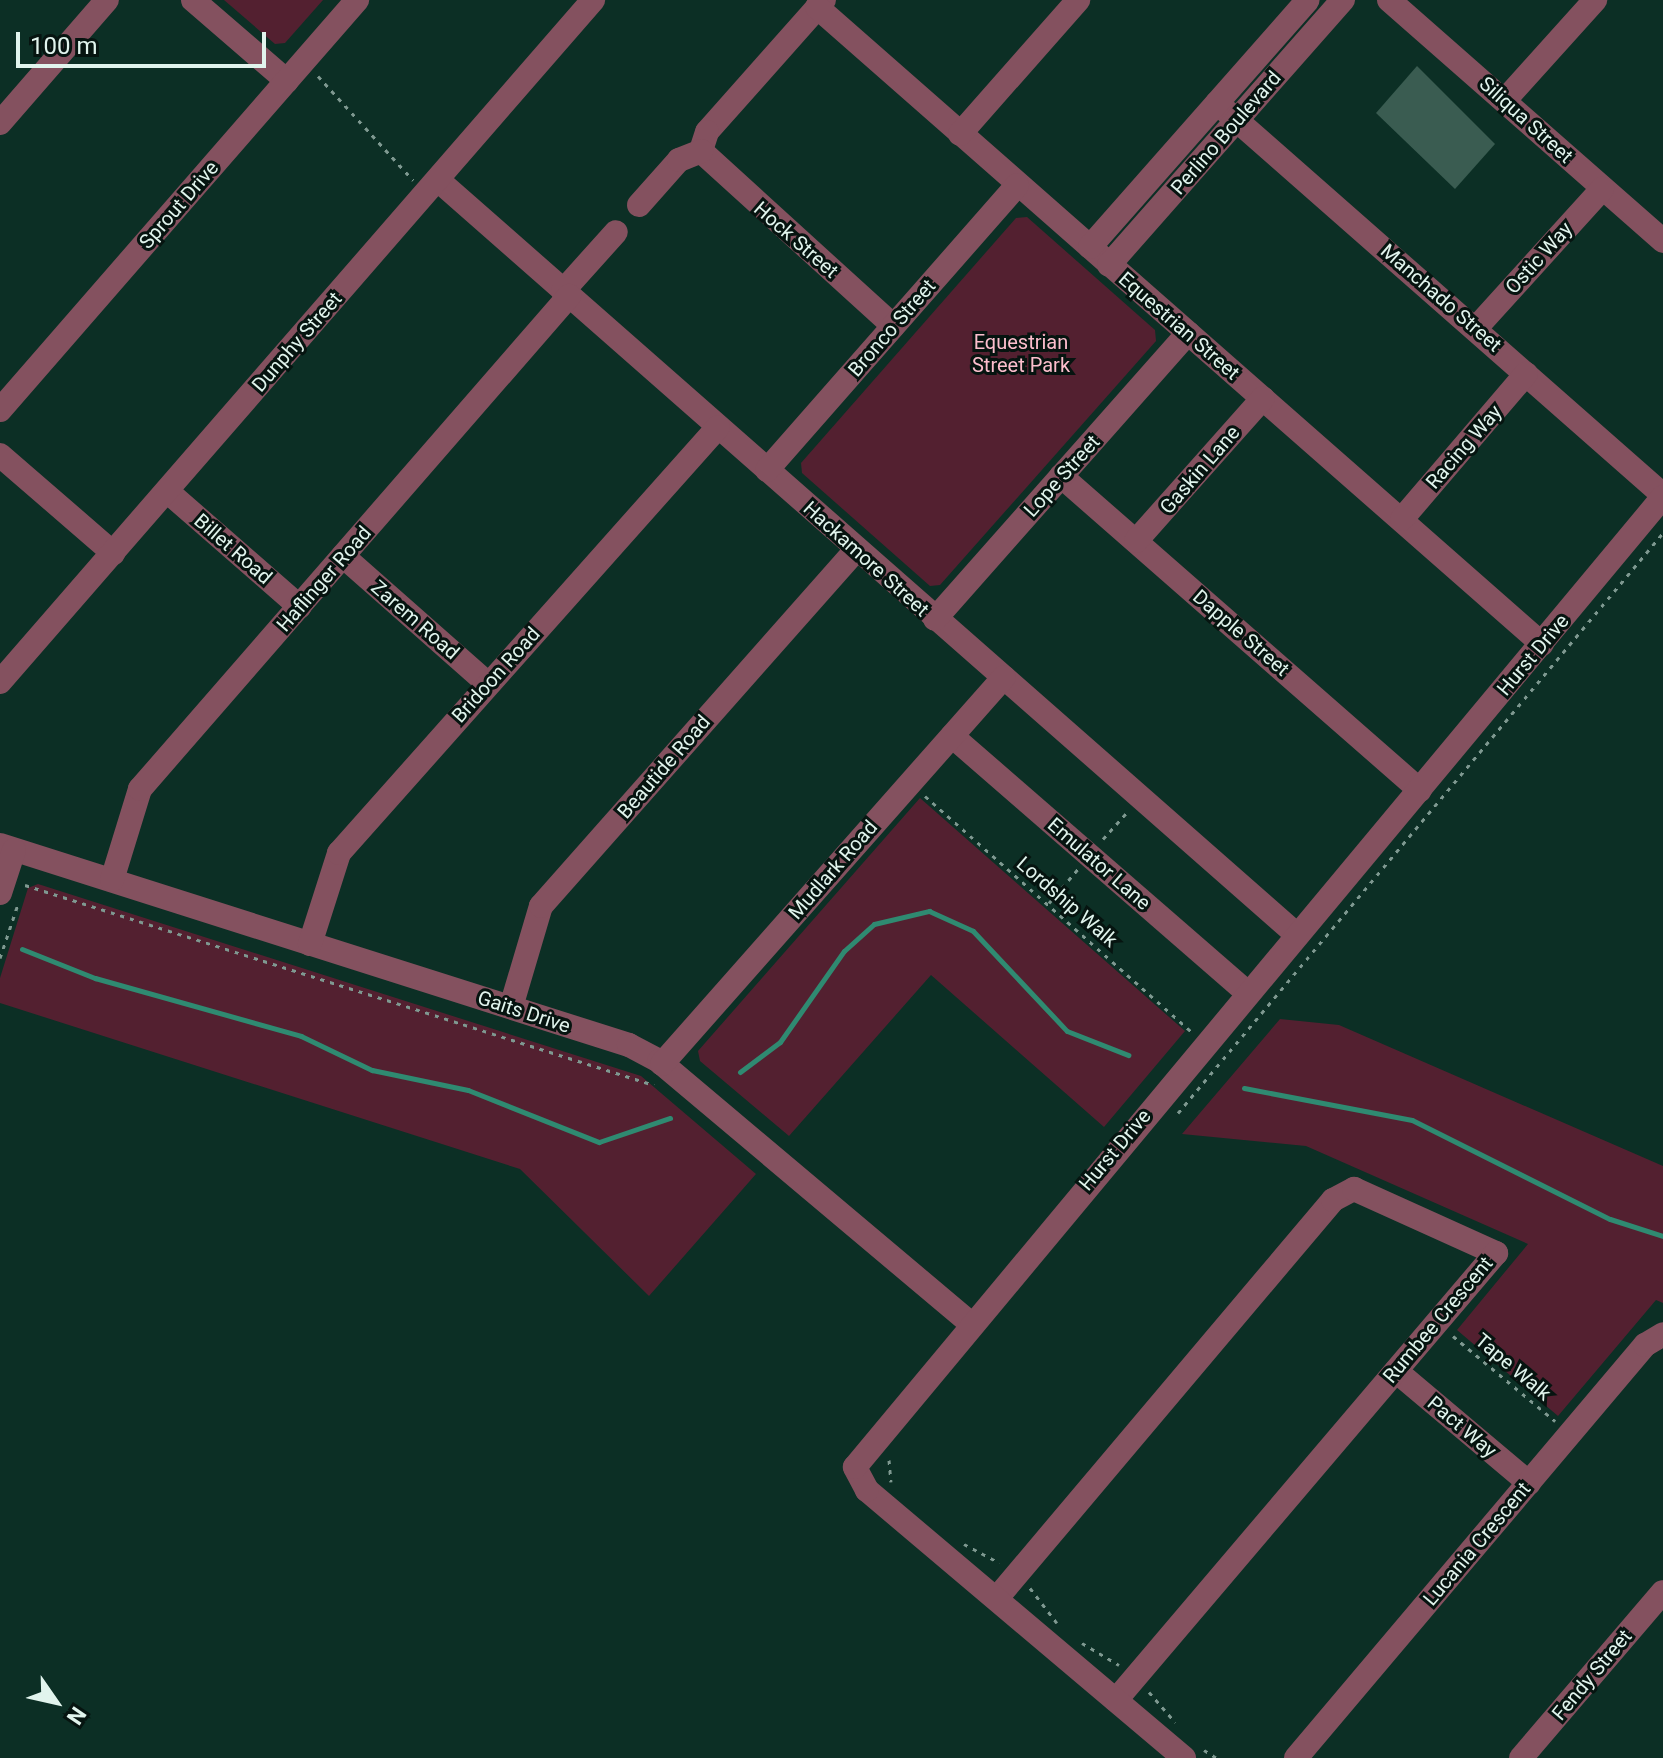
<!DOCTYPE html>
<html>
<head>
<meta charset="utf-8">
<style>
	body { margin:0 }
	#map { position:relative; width:1663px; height:1758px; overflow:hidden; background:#0c2f25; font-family:Roboto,sans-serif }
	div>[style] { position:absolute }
	.green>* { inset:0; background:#532030 }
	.stream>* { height:5px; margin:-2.5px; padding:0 2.5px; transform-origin:2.5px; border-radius:2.5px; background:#2f8a71 }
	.building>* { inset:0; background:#3a5c51 }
	.path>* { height:3px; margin-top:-1.5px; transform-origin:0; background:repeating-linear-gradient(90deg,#7f9991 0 4px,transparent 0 10px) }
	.minor>* { height:24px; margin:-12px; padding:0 12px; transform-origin:12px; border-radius:12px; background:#84515f }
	span { translate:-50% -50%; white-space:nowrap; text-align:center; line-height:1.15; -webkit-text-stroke:6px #061410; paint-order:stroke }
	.street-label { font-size:20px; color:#e1f4ed }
	.park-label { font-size:20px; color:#fcbecd }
	.north { position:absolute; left:16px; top:1662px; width:80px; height:80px; -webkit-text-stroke:6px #061410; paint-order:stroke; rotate:124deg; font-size:22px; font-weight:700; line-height:32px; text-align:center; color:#e1f4ed }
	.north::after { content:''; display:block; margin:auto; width:28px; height:36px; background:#e1f4ed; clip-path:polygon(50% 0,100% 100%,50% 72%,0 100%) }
	.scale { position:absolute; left:16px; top:32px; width:250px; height:36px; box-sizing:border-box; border:4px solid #e1f4ed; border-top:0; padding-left:10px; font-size:24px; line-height:28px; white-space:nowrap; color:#e1f4ed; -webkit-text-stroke:6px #061410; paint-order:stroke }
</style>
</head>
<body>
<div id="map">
	<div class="green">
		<div style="clip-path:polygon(224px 0,323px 0,285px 43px,275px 44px)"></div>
		<div style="clip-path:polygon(1027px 217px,1155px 330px,1156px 341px,940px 585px,930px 586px,802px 473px,801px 463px,1016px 218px)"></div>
		<div style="clip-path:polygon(920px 798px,1185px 1031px,1104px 1127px,931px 975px,789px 1136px,700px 1061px,698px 1051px)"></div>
		<div style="clip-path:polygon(38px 884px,641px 1076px,756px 1174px,649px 1296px,520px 1169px,0 1003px,0 978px,28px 888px)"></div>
		<div style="clip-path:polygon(1280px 1019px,1339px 1025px,1663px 1166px,1663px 1303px,1656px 1300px,1558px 1416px,1457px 1330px,1528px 1244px,1306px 1146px,1182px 1134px)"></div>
	</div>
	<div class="stream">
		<div style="left:22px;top:949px;width:79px;rotate:21.7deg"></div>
		<div style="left:95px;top:978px;width:214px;rotate:15.7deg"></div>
		<div style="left:301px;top:1036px;width:79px;rotate:25.6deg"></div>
		<div style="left:372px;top:1070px;width:98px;rotate:11.8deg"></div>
		<div style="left:468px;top:1090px;width:141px;rotate:21.7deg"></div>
		<div style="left:599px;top:1142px;width:75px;rotate:-18.7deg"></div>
		<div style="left:740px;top:1072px;width:50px;rotate:-36.9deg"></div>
		<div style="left:780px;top:1042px;width:111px;rotate:-54.9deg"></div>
		<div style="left:844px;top:951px;width:40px;rotate:-42deg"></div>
		<div style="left:874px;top:924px;width:57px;rotate:-13.3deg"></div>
		<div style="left:929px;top:911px;width:48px;rotate:24.4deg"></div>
		<div style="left:973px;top:931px;width:137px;rotate:46.8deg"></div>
		<div style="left:1067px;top:1031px;width:66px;rotate:21.5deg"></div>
		<div style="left:1244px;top:1088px;width:171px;rotate:10.8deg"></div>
		<div style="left:1412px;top:1120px;width:221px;rotate:26.6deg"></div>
		<div style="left:1610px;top:1219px;width:56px;rotate:17.8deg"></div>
	</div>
	<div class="building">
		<div style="clip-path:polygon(1417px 66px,1495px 144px,1455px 189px,1376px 113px)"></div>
	</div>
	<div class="path">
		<div style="left:318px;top:76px;width:141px;rotate:47.6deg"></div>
		<div style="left:925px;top:796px;width:356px;rotate:41.5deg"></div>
		<div style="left:1103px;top:839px;width:36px;rotate:-48deg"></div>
		<div style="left:25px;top:885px;width:660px;rotate:17.64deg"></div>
		<div style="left:1049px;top:903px;width:45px;rotate:-49.5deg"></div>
		<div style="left:0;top:958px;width:57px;rotate:-71.6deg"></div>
		<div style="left:1178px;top:1113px;width:756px;rotate:-50.1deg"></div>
		<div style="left:1453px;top:1336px;width:133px;rotate:39.8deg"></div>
		<div style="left:889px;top:1460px;width:22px;rotate:85deg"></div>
		<div style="left:964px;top:1544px;width:40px;rotate:28deg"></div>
		<div style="left:1030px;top:1588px;width:44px;rotate:52.4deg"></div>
		<div style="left:1082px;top:1643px;width:43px;rotate:30.7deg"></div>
		<div style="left:1149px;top:1692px;width:40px;rotate:49deg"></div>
		<div style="left:1204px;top:1750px;width:15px;rotate:32deg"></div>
	</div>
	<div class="minor">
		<div style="left:193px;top:0;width:124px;rotate:40.8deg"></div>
		<div style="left:824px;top:0;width:176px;rotate:131.6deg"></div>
		<div style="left:707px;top:132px;width:20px;rotate:108deg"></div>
		<div style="left:701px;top:151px;width:260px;rotate:42.3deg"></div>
		<div style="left:1389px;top:0;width:365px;rotate:41.3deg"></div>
		<div style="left:817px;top:7px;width:965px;rotate:41.3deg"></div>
		<div style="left:1505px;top:100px;width:135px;rotate:-48deg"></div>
		<div style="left:1217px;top:103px;width:594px;rotate:41.31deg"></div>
		<div style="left:0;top:123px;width:163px;rotate:-49deg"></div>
		<div style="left:960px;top:134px;width:179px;rotate:-48.6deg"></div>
		<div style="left:438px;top:180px;width:1144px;rotate:41.31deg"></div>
		<div style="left:639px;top:205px;width:60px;rotate:-48.4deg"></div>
		<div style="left:679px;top:160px;width:24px;rotate:-22deg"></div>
		<div style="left:1090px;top:247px;width:329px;rotate:-48.6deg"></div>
		<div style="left:1109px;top:265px;width:354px;rotate:-48.6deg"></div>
		<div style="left:563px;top:291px;width:79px;rotate:-48.1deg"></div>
		<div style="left:1476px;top:328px;width:188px;rotate:-47.8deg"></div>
		<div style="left:0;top:410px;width:544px;rotate:-48.95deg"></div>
		<div style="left:0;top:455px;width:150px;rotate:40.9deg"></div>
		<div style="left:767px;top:470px;width:379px;rotate:-48.7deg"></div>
		<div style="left:1061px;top:476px;width:477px;rotate:41.2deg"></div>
		<div style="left:167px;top:491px;width:176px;rotate:41.1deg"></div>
		<div style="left:1402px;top:519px;width:191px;rotate:-49.5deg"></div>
		<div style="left:1136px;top:541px;width:191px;rotate:-48.4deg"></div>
		<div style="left:343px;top:556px;width:193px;rotate:41.4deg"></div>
		<div style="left:935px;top:619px;width:382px;rotate:-48.5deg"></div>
		<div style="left:0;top:682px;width:904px;rotate:-48.99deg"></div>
		<div style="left:952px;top:736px;width:390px;rotate:41deg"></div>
		<div style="left:0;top:845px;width:660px;rotate:17.64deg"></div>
		<div style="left:629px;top:1045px;width:34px;rotate:28deg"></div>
		<div style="left:659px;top:1061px;width:407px;rotate:40.1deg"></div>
		<div style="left:112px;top:880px;width:95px;rotate:-72.9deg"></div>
		<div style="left:140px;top:789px;width:654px;rotate:-48.97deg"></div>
		<div style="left:0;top:893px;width:45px;rotate:-72deg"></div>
		<div style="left:310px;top:944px;width:96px;rotate:-72.3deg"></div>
		<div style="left:339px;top:853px;width:570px;rotate:-48.34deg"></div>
		<div style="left:511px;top:1007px;width:105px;rotate:-73.5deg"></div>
		<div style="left:541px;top:906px;width:475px;rotate:-48.5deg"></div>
		<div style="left:662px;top:1064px;width:516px;rotate:-48.53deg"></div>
		<div style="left:1396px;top:1371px;width:174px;rotate:40.1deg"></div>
		<div style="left:997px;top:1598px;width:521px;rotate:-49.83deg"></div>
		<div style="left:1333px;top:1200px;width:24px;rotate:-28deg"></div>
		<div style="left:1354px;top:1189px;width:156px;rotate:24.3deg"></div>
		<div style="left:1496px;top:1253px;width:587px;rotate:130.37deg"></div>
		<div style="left:1184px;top:1758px;width:415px;rotate:-139.8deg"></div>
		<div style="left:867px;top:1490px;width:26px;rotate:-118deg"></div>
		<div style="left:855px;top:1467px;width:1262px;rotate:-50.21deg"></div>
		<div style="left:1296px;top:1758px;width:541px;rotate:-49.8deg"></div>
		<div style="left:1645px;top:1345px;width:21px;rotate:-31deg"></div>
		<div style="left:1521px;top:1758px;width:218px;rotate:-49.5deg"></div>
	</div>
	<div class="street-label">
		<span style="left:1526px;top:120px;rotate:42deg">Siliqua Street</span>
		<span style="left:1226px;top:133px;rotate:-49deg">Perlino Boulevard</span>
		<span style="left:179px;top:205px;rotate:-49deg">Sprout Drive</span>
		<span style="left:796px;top:240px;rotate:41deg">Hock Street</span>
		<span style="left:1539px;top:258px;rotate:-48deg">Ostic Way</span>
		<span style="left:1441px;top:298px;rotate:41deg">Manchado Street</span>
		<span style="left:1179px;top:326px;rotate:41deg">Equestrian Street</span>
		<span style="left:892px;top:328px;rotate:-49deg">Bronco Street</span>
		<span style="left:297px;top:342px;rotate:-49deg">Dunphy Street</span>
		<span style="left:1464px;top:447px;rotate:-49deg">Racing Way</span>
		<span style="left:1200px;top:470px;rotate:-49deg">Gaskin Lane</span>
		<span style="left:1062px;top:476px;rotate:-48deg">Lope Street</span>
		<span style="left:233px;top:549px;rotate:41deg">Billet Road</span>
		<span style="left:866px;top:559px;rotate:42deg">Hackamore Street</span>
		<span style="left:324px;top:579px;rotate:-49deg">Haflinger Road</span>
		<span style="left:415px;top:620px;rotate:41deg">Zarem Road</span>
		<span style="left:1241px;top:633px;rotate:41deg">Dapple Street</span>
		<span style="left:1533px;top:655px;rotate:-50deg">Hurst Drive</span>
		<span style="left:496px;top:675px;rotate:-48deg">Bridoon Road</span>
		<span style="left:664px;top:767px;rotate:-49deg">Beautide Road</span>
		<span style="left:1099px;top:864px;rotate:41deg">Emulator Lane</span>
		<span style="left:833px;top:870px;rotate:-49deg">Mudlark Road</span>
		<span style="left:1067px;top:902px;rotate:41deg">Lordship Walk</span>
		<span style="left:524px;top:1012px;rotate:18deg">Gaits Drive</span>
		<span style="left:1115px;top:1150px;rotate:-50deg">Hurst Drive</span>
		<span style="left:1438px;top:1320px;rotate:-50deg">Rumbee Crescent</span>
		<span style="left:1513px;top:1367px;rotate:40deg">Tape Walk</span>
		<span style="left:1462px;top:1427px;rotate:40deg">Pact Way</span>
		<span style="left:1477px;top:1544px;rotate:-50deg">Lucania Crescent</span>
		<span style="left:1592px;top:1675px;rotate:-50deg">Fendy Street</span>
	</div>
	<div class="park-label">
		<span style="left:1021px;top:354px">Equestrian<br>Street Park</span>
	</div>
	<div class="north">N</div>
	<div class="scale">100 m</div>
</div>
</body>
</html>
